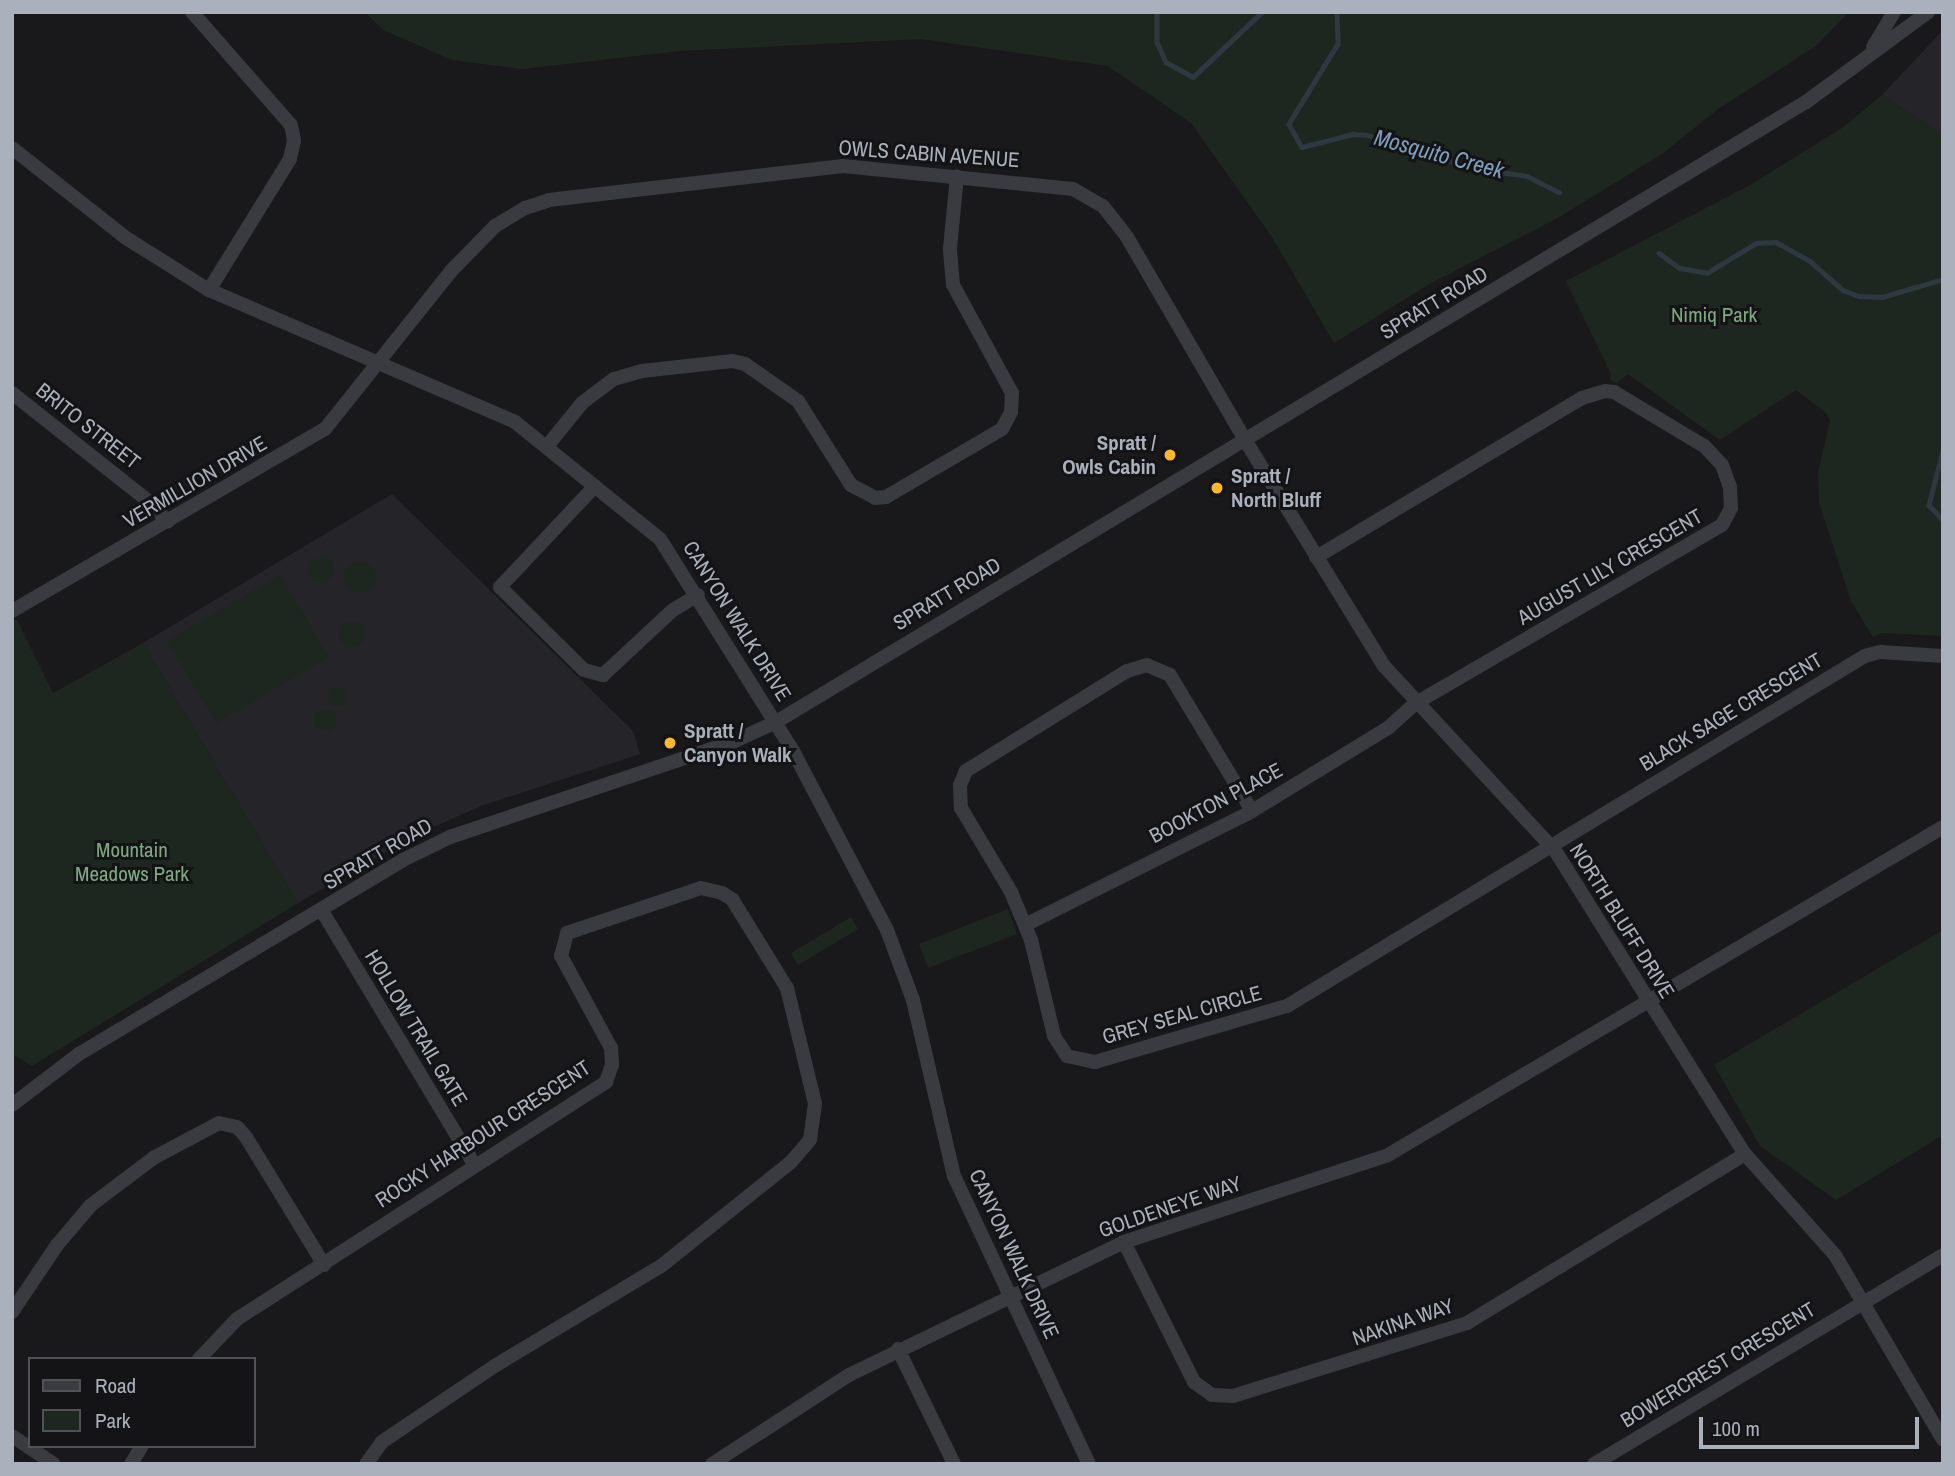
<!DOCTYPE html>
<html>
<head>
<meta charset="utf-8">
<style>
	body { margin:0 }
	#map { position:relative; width:1955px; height:1476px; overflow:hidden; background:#19191b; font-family:"Archivo Narrow",sans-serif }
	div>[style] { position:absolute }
	.built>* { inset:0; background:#252529 }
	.green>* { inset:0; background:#1e271f }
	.round { border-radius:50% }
	.stream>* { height:4.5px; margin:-2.25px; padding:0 2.25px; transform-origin:2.25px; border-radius:2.25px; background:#2d3841 }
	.minor>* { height:14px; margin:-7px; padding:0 7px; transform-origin:7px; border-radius:7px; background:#393b41 }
	.dots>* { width:19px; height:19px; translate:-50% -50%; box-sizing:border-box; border:4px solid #141416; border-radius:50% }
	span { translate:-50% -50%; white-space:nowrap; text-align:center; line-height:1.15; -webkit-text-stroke:6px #141416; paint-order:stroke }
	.street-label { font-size:21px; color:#aab0bc }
	.park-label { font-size:21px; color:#80a982 }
	.poi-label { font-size:21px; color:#aab0bc; font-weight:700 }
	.right { translate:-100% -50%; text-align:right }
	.left { translate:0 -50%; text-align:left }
	.water-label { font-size:23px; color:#7f9eba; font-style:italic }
	.frame { position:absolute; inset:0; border:14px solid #aab0bc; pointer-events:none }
	.legend { position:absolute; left:28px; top:1357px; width:228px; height:91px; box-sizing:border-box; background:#141416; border:2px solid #505258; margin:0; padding:9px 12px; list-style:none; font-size:21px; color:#aab0bc }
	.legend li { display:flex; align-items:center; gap:14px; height:35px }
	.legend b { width:35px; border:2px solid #505258 }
	.scale { position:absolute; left:1699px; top:1417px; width:220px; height:32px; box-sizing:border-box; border:4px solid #aab0bc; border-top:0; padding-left:9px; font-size:21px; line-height:24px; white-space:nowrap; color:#aab0bc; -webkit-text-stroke:5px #141416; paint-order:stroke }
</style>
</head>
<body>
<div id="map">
	<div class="built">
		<div style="clip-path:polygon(1943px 30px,1943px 136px,1882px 95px)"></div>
		<div style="clip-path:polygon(392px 494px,633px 731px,640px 754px,481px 806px,413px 836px,298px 903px,143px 643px)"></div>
	</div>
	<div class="green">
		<div style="clip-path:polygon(365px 12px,1849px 12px,1816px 46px,1718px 109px,1662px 154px,1556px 219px,1431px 283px,1334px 343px,1272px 237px,1191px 123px,1108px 66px,921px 39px,680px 51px,522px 69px,452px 60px,383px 30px)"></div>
		<div style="clip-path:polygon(1882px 95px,1943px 136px,1943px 636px,1882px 633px,1873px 637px,1851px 601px,1819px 502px,1818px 471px,1830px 421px,1826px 413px,1796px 390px,1720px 440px,1628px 374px,1617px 383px,1610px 380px,1611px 374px,1566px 281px,1752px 184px,1842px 128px)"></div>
		<div class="round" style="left:308px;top:556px;width:26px;height:26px"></div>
		<div class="round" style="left:344px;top:561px;width:32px;height:32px"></div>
		<div style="clip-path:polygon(280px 575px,329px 657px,216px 723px,167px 641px)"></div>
		<div style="clip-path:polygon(12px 620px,17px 620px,53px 693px,143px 643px,298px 903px,32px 1066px,12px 1054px)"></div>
		<div class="round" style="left:339px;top:621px;width:26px;height:26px"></div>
		<div class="round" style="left:327px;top:687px;width:20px;height:20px"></div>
		<div class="round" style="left:314px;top:709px;width:22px;height:22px"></div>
		<div style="clip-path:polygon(1008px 909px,1017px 934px,928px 968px,919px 944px)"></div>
		<div style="clip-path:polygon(851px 917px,858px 929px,798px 965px,791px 953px)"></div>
		<div style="clip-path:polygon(1943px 930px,1943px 1135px,1836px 1200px,1760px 1146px,1714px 1065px)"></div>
	</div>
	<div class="stream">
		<div style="left:1157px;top:12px;width:30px;rotate:90deg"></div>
		<div style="left:1157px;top:42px;width:22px;rotate:66deg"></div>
		<div style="left:1166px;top:62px;width:31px;rotate:29deg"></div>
		<div style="left:1193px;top:77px;width:95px;rotate:-43.3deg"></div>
		<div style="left:1337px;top:12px;width:32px;rotate:88deg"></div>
		<div style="left:1338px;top:44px;width:94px;rotate:121.5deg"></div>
		<div style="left:1289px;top:124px;width:26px;rotate:61deg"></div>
		<div style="left:1302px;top:147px;width:53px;rotate:-14.3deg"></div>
		<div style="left:1353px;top:134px;width:14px;rotate:4deg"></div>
		<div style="left:1367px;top:135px;width:110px;rotate:17.4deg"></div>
		<div style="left:1472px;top:168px;width:56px;rotate:8.3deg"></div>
		<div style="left:1527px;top:176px;width:36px;rotate:27deg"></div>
		<div style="left:1659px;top:253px;width:26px;rotate:36deg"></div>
		<div style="left:1680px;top:268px;width:27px;rotate:10deg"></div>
		<div style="left:1707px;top:273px;width:57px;rotate:-31.5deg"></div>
		<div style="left:1756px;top:243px;width:20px;rotate:-3deg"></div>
		<div style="left:1776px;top:242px;width:39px;rotate:29deg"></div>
		<div style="left:1810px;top:261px;width:44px;rotate:41.3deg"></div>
		<div style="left:1843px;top:290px;width:17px;rotate:21deg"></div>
		<div style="left:1859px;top:296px;width:23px;rotate:2deg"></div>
		<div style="left:1882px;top:297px;width:64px;rotate:-16.4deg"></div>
		<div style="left:1943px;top:451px;width:56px;rotate:104.5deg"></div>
		<div style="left:1929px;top:505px;width:21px;rotate:47deg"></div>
	</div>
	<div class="minor">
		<div style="left:192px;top:12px;width:150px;rotate:48.8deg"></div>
		<div style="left:291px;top:125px;width:16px;rotate:79deg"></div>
		<div style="left:294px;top:141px;width:18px;rotate:103deg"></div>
		<div style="left:290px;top:159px;width:154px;rotate:121.7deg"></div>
		<div style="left:1873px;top:47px;width:41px;rotate:-59deg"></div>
		<div style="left:12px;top:148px;width:145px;rotate:38.3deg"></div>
		<div style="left:126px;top:238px;width:98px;rotate:32.1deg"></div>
		<div style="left:209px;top:290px;width:333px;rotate:23.3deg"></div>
		<div style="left:515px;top:422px;width:186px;rotate:38.9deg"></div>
		<div style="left:660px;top:539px;width:250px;rotate:57.9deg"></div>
		<div style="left:793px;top:751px;width:202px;rotate:62.3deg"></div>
		<div style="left:887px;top:930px;width:75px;rotate:69.6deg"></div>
		<div style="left:913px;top:1000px;width:181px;rotate:76.9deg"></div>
		<div style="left:954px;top:1176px;width:318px;rotate:64.9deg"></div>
		<div style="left:12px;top:393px;width:177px;rotate:38.4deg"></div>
		<div style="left:151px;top:503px;width:25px;rotate:48deg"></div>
		<div style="left:548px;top:445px;width:54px;rotate:-51deg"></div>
		<div style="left:582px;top:403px;width:40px;rotate:-37deg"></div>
		<div style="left:614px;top:379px;width:29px;rotate:-16deg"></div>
		<div style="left:642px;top:371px;width:91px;rotate:-6.3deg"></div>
		<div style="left:732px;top:361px;width:13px;rotate:13deg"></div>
		<div style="left:745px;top:364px;width:65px;rotate:34.9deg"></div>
		<div style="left:798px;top:401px;width:99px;rotate:57.8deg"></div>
		<div style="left:851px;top:485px;width:27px;rotate:28deg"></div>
		<div style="left:875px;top:498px;width:11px;rotate:-5deg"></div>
		<div style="left:886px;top:497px;width:134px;rotate:-30.4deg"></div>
		<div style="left:1002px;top:429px;width:19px;rotate:-62deg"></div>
		<div style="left:1011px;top:412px;width:19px;rotate:-87deg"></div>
		<div style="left:1012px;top:393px;width:123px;rotate:-118.6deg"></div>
		<div style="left:953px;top:285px;width:37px;rotate:-95deg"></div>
		<div style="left:950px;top:248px;width:72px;rotate:-84.4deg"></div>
		<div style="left:595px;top:486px;width:139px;rotate:133.2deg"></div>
		<div style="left:500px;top:587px;width:118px;rotate:44.7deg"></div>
		<div style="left:584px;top:670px;width:20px;rotate:15deg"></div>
		<div style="left:603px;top:675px;width:96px;rotate:-42.9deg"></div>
		<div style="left:673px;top:610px;width:29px;rotate:-31deg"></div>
		<div style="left:12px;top:611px;width:362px;rotate:-30.2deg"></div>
		<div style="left:325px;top:429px;width:202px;rotate:-51.4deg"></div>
		<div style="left:451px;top:271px;width:63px;rotate:-45.6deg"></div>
		<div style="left:495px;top:226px;width:35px;rotate:-31deg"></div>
		<div style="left:525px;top:208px;width:25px;rotate:-18deg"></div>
		<div style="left:549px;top:200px;width:296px;rotate:-6.6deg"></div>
		<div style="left:843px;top:166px;width:231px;rotate:5.7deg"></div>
		<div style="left:1073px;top:189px;width:34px;rotate:30deg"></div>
		<div style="left:1103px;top:206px;width:39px;rotate:52deg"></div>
		<div style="left:1127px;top:237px;width:235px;rotate:59.8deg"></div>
		<div style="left:1245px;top:440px;width:265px;rotate:58.4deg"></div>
		<div style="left:1384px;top:666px;width:253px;rotate:47.2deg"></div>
		<div style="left:1556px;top:852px;width:356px;rotate:58deg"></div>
		<div style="left:1745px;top:1154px;width:135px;rotate:48.3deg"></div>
		<div style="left:1835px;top:1255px;width:214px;rotate:59.7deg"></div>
		<div style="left:1252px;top:811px;width:159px;rotate:-121.1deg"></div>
		<div style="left:1170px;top:675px;width:25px;rotate:-157deg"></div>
		<div style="left:1147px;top:665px;width:21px;rotate:163deg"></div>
		<div style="left:1127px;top:671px;width:190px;rotate:148.2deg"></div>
		<div style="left:966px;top:771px;width:15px;rotate:113deg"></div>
		<div style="left:960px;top:785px;width:23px;rotate:88deg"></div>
		<div style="left:961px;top:808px;width:98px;rotate:59.2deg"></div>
		<div style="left:1011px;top:892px;width:52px;rotate:67.4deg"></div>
		<div style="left:1031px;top:940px;width:99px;rotate:76.5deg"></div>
		<div style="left:1054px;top:1036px;width:24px;rotate:57deg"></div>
		<div style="left:1067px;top:1056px;width:29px;rotate:12deg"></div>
		<div style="left:1095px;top:1062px;width:200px;rotate:-16.3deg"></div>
		<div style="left:1287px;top:1006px;width:676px;rotate:-31.2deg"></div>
		<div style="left:1865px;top:656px;width:16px;rotate:-15deg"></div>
		<div style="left:1880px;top:652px;width:63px;rotate:3.6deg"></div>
		<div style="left:322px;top:911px;width:297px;rotate:59deg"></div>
		<div style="left:1025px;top:925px;width:248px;rotate:-26.6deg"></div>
		<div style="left:1247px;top:814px;width:165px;rotate:-31.4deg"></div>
		<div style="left:1388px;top:728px;width:38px;rotate:-42deg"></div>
		<div style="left:1416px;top:703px;width:354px;rotate:-30.2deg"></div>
		<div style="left:1722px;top:525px;width:19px;rotate:-62deg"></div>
		<div style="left:1731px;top:508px;width:21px;rotate:-93deg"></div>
		<div style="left:1730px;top:487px;width:23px;rotate:-110deg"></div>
		<div style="left:1722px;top:465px;width:26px;rotate:-133deg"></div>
		<div style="left:1704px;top:446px;width:105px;rotate:-149deg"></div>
		<div style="left:1614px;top:392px;width:9px;rotate:-174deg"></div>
		<div style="left:1605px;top:391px;width:24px;rotate:163deg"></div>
		<div style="left:1582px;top:398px;width:310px;rotate:149.1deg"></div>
		<div style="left:12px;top:1105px;width:84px;rotate:-37.3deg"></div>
		<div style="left:79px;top:1054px;width:378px;rotate:-30.9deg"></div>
		<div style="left:403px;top:860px;width:52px;rotate:-26.1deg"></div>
		<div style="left:450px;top:837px;width:301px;rotate:-18.6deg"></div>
		<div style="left:735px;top:741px;width:45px;rotate:-24.9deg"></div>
		<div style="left:776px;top:722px;width:1202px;rotate:-31.05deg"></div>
		<div style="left:1806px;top:102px;width:152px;rotate:-36.4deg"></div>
		<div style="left:1124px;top:1242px;width:157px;rotate:63.4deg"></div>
		<div style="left:1194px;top:1382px;width:22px;rotate:36deg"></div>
		<div style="left:1212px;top:1395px;width:21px;rotate:3deg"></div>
		<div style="left:1233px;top:1396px;width:245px;rotate:-17.3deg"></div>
		<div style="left:1467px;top:1323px;width:325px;rotate:-31.3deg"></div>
		<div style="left:12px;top:1312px;width:81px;rotate:-56.1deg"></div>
		<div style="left:57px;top:1245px;width:52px;rotate:-49.6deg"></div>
		<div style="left:91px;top:1205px;width:80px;rotate:-36.9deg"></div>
		<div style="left:155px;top:1157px;width:72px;rotate:-28deg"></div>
		<div style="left:219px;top:1123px;width:18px;rotate:13deg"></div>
		<div style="left:237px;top:1127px;width:13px;rotate:48deg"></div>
		<div style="left:246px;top:1137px;width:150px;rotate:58.6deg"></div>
		<div style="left:898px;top:1349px;width:128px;rotate:64deg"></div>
		<div style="left:199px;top:1359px;width:55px;rotate:-46.5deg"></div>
		<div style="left:237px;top:1319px;width:439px;rotate:-32.7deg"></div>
		<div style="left:606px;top:1082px;width:18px;rotate:-71deg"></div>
		<div style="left:612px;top:1065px;width:17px;rotate:-93deg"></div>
		<div style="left:611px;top:1048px;width:105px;rotate:-118.5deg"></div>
		<div style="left:561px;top:956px;width:24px;rotate:-75deg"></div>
		<div style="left:567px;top:933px;width:141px;rotate:-18.6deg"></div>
		<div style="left:701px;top:888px;width:22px;rotate:13deg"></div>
		<div style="left:722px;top:893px;width:12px;rotate:31deg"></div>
		<div style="left:732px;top:899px;width:105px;rotate:58.3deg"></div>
		<div style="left:787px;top:988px;width:119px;rotate:76.4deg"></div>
		<div style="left:815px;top:1104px;width:36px;rotate:98deg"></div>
		<div style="left:810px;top:1140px;width:29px;rotate:131deg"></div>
		<div style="left:791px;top:1162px;width:166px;rotate:141.3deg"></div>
		<div style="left:661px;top:1266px;width:192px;rotate:149deg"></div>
		<div style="left:496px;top:1365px;width:138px;rotate:146deg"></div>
		<div style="left:382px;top:1442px;width:27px;rotate:126deg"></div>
		<div style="left:12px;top:1436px;width:50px;rotate:33.7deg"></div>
		<div style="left:131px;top:1464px;width:21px;rotate:-59deg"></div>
		<div style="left:712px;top:1464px;width:163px;rotate:-33deg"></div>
		<div style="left:849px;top:1375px;width:305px;rotate:-25.8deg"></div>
		<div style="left:1124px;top:1242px;width:278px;rotate:-18.2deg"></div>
		<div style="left:1388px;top:1155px;width:645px;rotate:-30.58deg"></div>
		<div style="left:1594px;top:1464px;width:407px;rotate:-30.9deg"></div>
	</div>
	<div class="dots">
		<div style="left:1170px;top:455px;background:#ffb72d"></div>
		<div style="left:1217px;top:488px;background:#ffb72d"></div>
		<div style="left:670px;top:743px;background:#ffb72d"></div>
	</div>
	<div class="street-label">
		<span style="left:929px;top:154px;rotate:4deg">OWLS CABIN AVENUE</span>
		<span style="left:1434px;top:303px;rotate:-31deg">SPRATT ROAD</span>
		<span style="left:88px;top:426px;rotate:38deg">BRITO STREET</span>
		<span style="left:195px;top:482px;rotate:-30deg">VERMILLION DRIVE</span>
		<span style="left:1610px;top:567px;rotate:-30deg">AUGUST LILY CRESCENT</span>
		<span style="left:947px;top:594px;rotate:-31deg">SPRATT ROAD</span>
		<span style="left:737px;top:621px;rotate:58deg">CANYON WALK DRIVE</span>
		<span style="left:1731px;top:712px;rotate:-31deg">BLACK SAGE CRESCENT</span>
		<span style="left:1216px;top:803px;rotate:-28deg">BOOKTON PLACE</span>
		<span style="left:378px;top:854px;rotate:-30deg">SPRATT ROAD</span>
		<span style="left:1622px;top:921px;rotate:58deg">NORTH BLUFF DRIVE</span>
		<span style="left:1182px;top:1015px;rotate:-16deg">GREY SEAL CIRCLE</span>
		<span style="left:416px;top:1028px;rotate:59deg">HOLLOW TRAIL GATE</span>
		<span style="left:483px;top:1134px;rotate:-33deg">ROCKY HARBOUR CRESCENT</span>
		<span style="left:1170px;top:1207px;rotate:-19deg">GOLDENEYE WAY</span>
		<span style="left:1014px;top:1254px;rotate:65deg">CANYON WALK DRIVE</span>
		<span style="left:1403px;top:1322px;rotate:-19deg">NAKINA WAY</span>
		<span style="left:1718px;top:1365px;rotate:-31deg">BOWERCREST CRESCENT</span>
	</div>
	<div class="park-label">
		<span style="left:1714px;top:315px">Nimiq Park</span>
		<span style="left:132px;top:862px">Mountain<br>Meadows Park</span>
	</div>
	<div class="poi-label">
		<span class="right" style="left:1156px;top:455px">Spratt /<br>Owls Cabin</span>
		<span class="left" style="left:1231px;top:488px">Spratt /<br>North Bluff</span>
		<span class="left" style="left:684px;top:743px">Spratt /<br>Canyon Walk</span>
	</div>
	<div class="water-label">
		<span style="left:1439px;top:154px;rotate:15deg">Mosquito Creek</span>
	</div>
	<div class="frame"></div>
	<ul class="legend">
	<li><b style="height:9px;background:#393b41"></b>Road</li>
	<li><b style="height:19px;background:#1e271f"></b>Park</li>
	</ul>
	<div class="scale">100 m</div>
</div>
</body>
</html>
